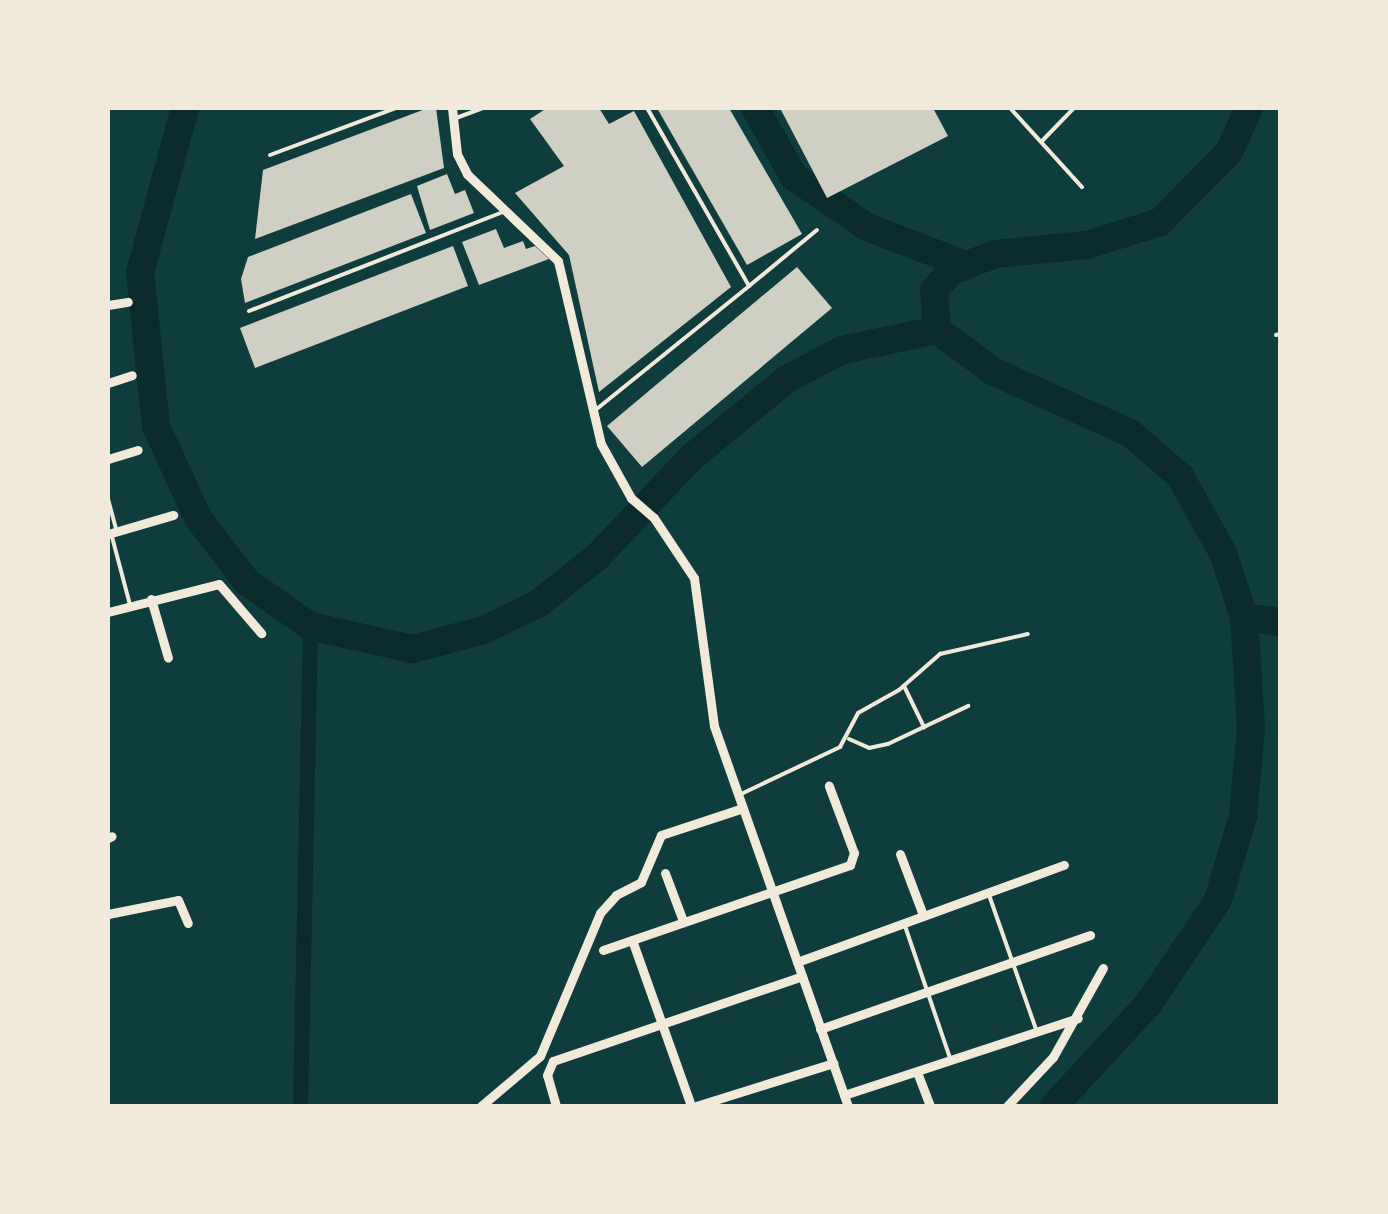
<!DOCTYPE html>
<html>
<head>
<meta charset="utf-8">
<style>
	body { margin:0 }
	#map { position:relative; width:1388px; height:1214px; overflow:hidden; background:#0f3d3e; font-family:"Times New Roman",serif }
	div>[style] { position:absolute }
	.canal>* { height:15px; margin:-7.5px; padding:0 7.5px; transform-origin:7.5px; border-radius:7.5px; background:#0a2a2b }
	.river>* { height:28px; margin:-14px; padding:0 14px; transform-origin:14px; border-radius:14px; background:#0a2a2b }
	.building>* { inset:0; background:#cfcfc3 }
	.service>* { height:4px; margin:-2px; padding:0 2px; transform-origin:2px; border-radius:2px; background:#f1e9da }
	.minor>* { height:9px; margin:-4.5px; padding:0 4.5px; transform-origin:4.5px; border-radius:4.5px; background:#f1e9da }
	span { translate:-50% -50%; white-space:nowrap; text-align:center; line-height:1.15; -webkit-text-stroke:8px #f1e9da; paint-order:stroke }
	.frame { position:absolute; inset:0; border:110px solid #f1e9da; pointer-events:none }
</style>
</head>
<body>
<div id="map">
	<div class="canal">
		<div style="left:300px;top:1106px;width:480px;rotate:-88.8deg"></div>
	</div>
	<div class="river">
		<div style="left:185px;top:108px;width:170px;rotate:105.3deg"></div>
		<div style="left:140px;top:272px;width:155px;rotate:84.1deg"></div>
		<div style="left:156px;top:426px;width:101px;rotate:65.5deg"></div>
		<div style="left:198px;top:518px;width:81px;rotate:52.6deg"></div>
		<div style="left:247px;top:582px;width:77px;rotate:34.9deg"></div>
		<div style="left:310px;top:626px;width:105px;rotate:12.7deg"></div>
		<div style="left:412px;top:649px;width:74px;rotate:-14.8deg"></div>
		<div style="left:484px;top:630px;width:61px;rotate:-26.1deg"></div>
		<div style="left:539px;top:603px;width:74px;rotate:-38.4deg"></div>
		<div style="left:597px;top:557px;width:139px;rotate:-46.5deg"></div>
		<div style="left:693px;top:456px;width:122px;rotate:-39.3deg"></div>
		<div style="left:787px;top:379px;width:62px;rotate:-27.8deg"></div>
		<div style="left:842px;top:350px;width:97px;rotate:-11.9deg"></div>
		<div style="left:755px;top:108px;width:79px;rotate:60.5deg"></div>
		<div style="left:794px;top:177px;width:88px;rotate:34.4deg"></div>
		<div style="left:867px;top:227px;width:106px;rotate:21deg"></div>
		<div style="left:1244px;top:617px;width:36px;rotate:8deg"></div>
		<div style="left:1054px;top:1106px;width:140px;rotate:-47.3deg"></div>
		<div style="left:1149px;top:1003px;width:124px;rotate:-56.2deg"></div>
		<div style="left:1218px;top:900px;width:88px;rotate:-73.4deg"></div>
		<div style="left:1243px;top:816px;width:88px;rotate:-84.8deg"></div>
		<div style="left:1251px;top:728px;width:111px;rotate:-93.6deg"></div>
		<div style="left:1244px;top:617px;width:67px;rotate:-108.2deg"></div>
		<div style="left:1223px;top:553px;width:88px;rotate:-119.2deg"></div>
		<div style="left:1180px;top:476px;width:66px;rotate:-139.3deg"></div>
		<div style="left:1130px;top:433px;width:149px;rotate:-155.8deg"></div>
		<div style="left:994px;top:372px;width:71px;rotate:-143.6deg"></div>
		<div style="left:937px;top:330px;width:40px;rotate:-94.3deg"></div>
		<div style="left:934px;top:290px;width:26px;rotate:-47deg"></div>
		<div style="left:952px;top:271px;width:46px;rotate:-21.6deg"></div>
		<div style="left:995px;top:254px;width:92px;rotate:-5.6deg"></div>
		<div style="left:1087px;top:245px;width:77px;rotate:-17.5deg"></div>
		<div style="left:1160px;top:222px;width:98px;rotate:-45.4deg"></div>
		<div style="left:1229px;top:152px;width:48px;rotate:-65.6deg"></div>
	</div>
	<div class="building">
		<div style="clip-path:polygon(428px 108px,436px 108px,444px 168px,255px 239px,263px 170px)"></div>
		<div style="clip-path:polygon(547px 108px,599px 108px,609px 124px,634px 111px,731px 287px,599px 392px,569px 255px,515px 193px,564px 166px,530px 119px)"></div>
		<div style="clip-path:polygon(657px 108px,729px 108px,802px 234px,747px 265px)"></div>
		<div style="clip-path:polygon(780px 108px,933px 108px,948px 136px,827px 198px)"></div>
		<div style="clip-path:polygon(447px 174px,455px 194px,465px 190px,474px 213px,430px 230px,417px 186px)"></div>
		<div style="clip-path:polygon(411px 194px,426px 233px,245px 303px,241px 279px,248px 257px)"></div>
		<div style="clip-path:polygon(496px 229px,504px 248px,523px 241px,526px 249px,535px 246px,549px 259px,479px 285px,462px 242px)"></div>
		<div style="clip-path:polygon(453px 246px,468px 286px,255px 368px,240px 328px)"></div>
		<div style="clip-path:polygon(797px 267px,832px 308px,642px 467px,607px 426px)"></div>
	</div>
	<div class="service">
		<div style="left:1010px;top:108px;width:107px;rotate:47.7deg"></div>
		<div style="left:456px;top:118px;width:30px;rotate:-20deg"></div>
		<div style="left:1043px;top:140px;width:45px;rotate:-45.9deg"></div>
		<div style="left:270px;top:155px;width:134px;rotate:-20.5deg"></div>
		<div style="left:749px;top:286px;width:88px;rotate:-39.5deg"></div>
		<div style="left:249px;top:311px;width:276px;rotate:-21.3deg"></div>
		<div style="left:1276px;top:335px;width:4px;rotate:-14deg"></div>
		<div style="left:593px;top:412px;width:201px;rotate:-38.9deg"></div>
		<div style="left:749px;top:286px;width:205px;rotate:-119.8deg"></div>
		<div style="left:108px;top:499px;width:34px;rotate:75deg"></div>
		<div style="left:111px;top:533px;width:74px;rotate:75.2deg"></div>
		<div style="left:904px;top:686px;width:46px;rotate:64deg"></div>
		<div style="left:849px;top:739px;width:22px;rotate:24deg"></div>
		<div style="left:869px;top:748px;width:19px;rotate:-12deg"></div>
		<div style="left:888px;top:744px;width:89px;rotate:-25.4deg"></div>
		<div style="left:739px;top:795px;width:112px;rotate:-25.4deg"></div>
		<div style="left:840px;top:747px;width:38px;rotate:-62deg"></div>
		<div style="left:858px;top:713px;width:47px;rotate:-29.3deg"></div>
		<div style="left:899px;top:690px;width:55px;rotate:-41.3deg"></div>
		<div style="left:940px;top:654px;width:90px;rotate:-12.8deg"></div>
		<div style="left:989px;top:895px;width:145px;rotate:70.7deg"></div>
		<div style="left:904px;top:923px;width:146px;rotate:71.2deg"></div>
	</div>
	<div class="minor">
		<div style="left:452px;top:108px;width:46px;rotate:83.8deg"></div>
		<div style="left:457px;top:154px;width:22px;rotate:63deg"></div>
		<div style="left:467px;top:174px;width:126px;rotate:43.7deg"></div>
		<div style="left:558px;top:261px;width:188px;rotate:76.8deg"></div>
		<div style="left:601px;top:444px;width:62px;rotate:60.9deg"></div>
		<div style="left:631px;top:498px;width:30px;rotate:41deg"></div>
		<div style="left:654px;top:518px;width:72px;rotate:56.3deg"></div>
		<div style="left:694px;top:578px;width:149px;rotate:82.3deg"></div>
		<div style="left:714px;top:726px;width:403px;rotate:70.6deg"></div>
		<div style="left:108px;top:305px;width:20px;rotate:-9deg"></div>
		<div style="left:108px;top:383px;width:25px;rotate:-18deg"></div>
		<div style="left:108px;top:459px;width:31px;rotate:-17deg"></div>
		<div style="left:108px;top:534px;width:68px;rotate:-16.3deg"></div>
		<div style="left:151px;top:599px;width:61px;rotate:73.9deg"></div>
		<div style="left:108px;top:612px;width:114px;rotate:-14.2deg"></div>
		<div style="left:219px;top:584px;width:65px;rotate:49.4deg"></div>
		<div style="left:108px;top:838px;width:4px;rotate:-27deg"></div>
		<div style="left:900px;top:854px;width:65px;rotate:69.3deg"></div>
		<div style="left:665px;top:873px;width:51px;rotate:69.4deg"></div>
		<div style="left:108px;top:914px;width:71px;rotate:-11.3deg"></div>
		<div style="left:178px;top:900px;width:25px;rotate:67deg"></div>
		<div style="left:632px;top:940px;width:176px;rotate:70.4deg"></div>
		<div style="left:603px;top:950px;width:261px;rotate:-19deg"></div>
		<div style="left:850px;top:865px;width:13px;rotate:-72deg"></div>
		<div style="left:854px;top:853px;width:72px;rotate:-110.5deg"></div>
		<div style="left:797px;top:962px;width:284px;rotate:-20deg"></div>
		<div style="left:820px;top:1029px;width:286px;rotate:-19.2deg"></div>
		<div style="left:917px;top:1072px;width:36px;rotate:69deg"></div>
		<div style="left:844px;top:1095px;width:246px;rotate:-18.2deg"></div>
		<div style="left:481px;top:1106px;width:77px;rotate:-40.3deg"></div>
		<div style="left:540px;top:1056px;width:155px;rotate:-67.2deg"></div>
		<div style="left:600px;top:913px;width:24px;rotate:-48deg"></div>
		<div style="left:616px;top:895px;width:28px;rotate:-27deg"></div>
		<div style="left:641px;top:882px;width:51px;rotate:-66.9deg"></div>
		<div style="left:661px;top:835px;width:86px;rotate:-18.2deg"></div>
		<div style="left:556px;top:1106px;width:32px;rotate:-106deg"></div>
		<div style="left:547px;top:1075px;width:15px;rotate:-67deg"></div>
		<div style="left:553px;top:1061px;width:263px;rotate:-18.8deg"></div>
		<div style="left:696px;top:1106px;width:144px;rotate:-17.4deg"></div>
		<div style="left:1007px;top:1106px;width:67px;rotate:-46.8deg"></div>
		<div style="left:1053px;top:1057px;width:102px;rotate:-60.7deg"></div>
	</div>
	<div class="frame"></div>
</div>
</body>
</html>
